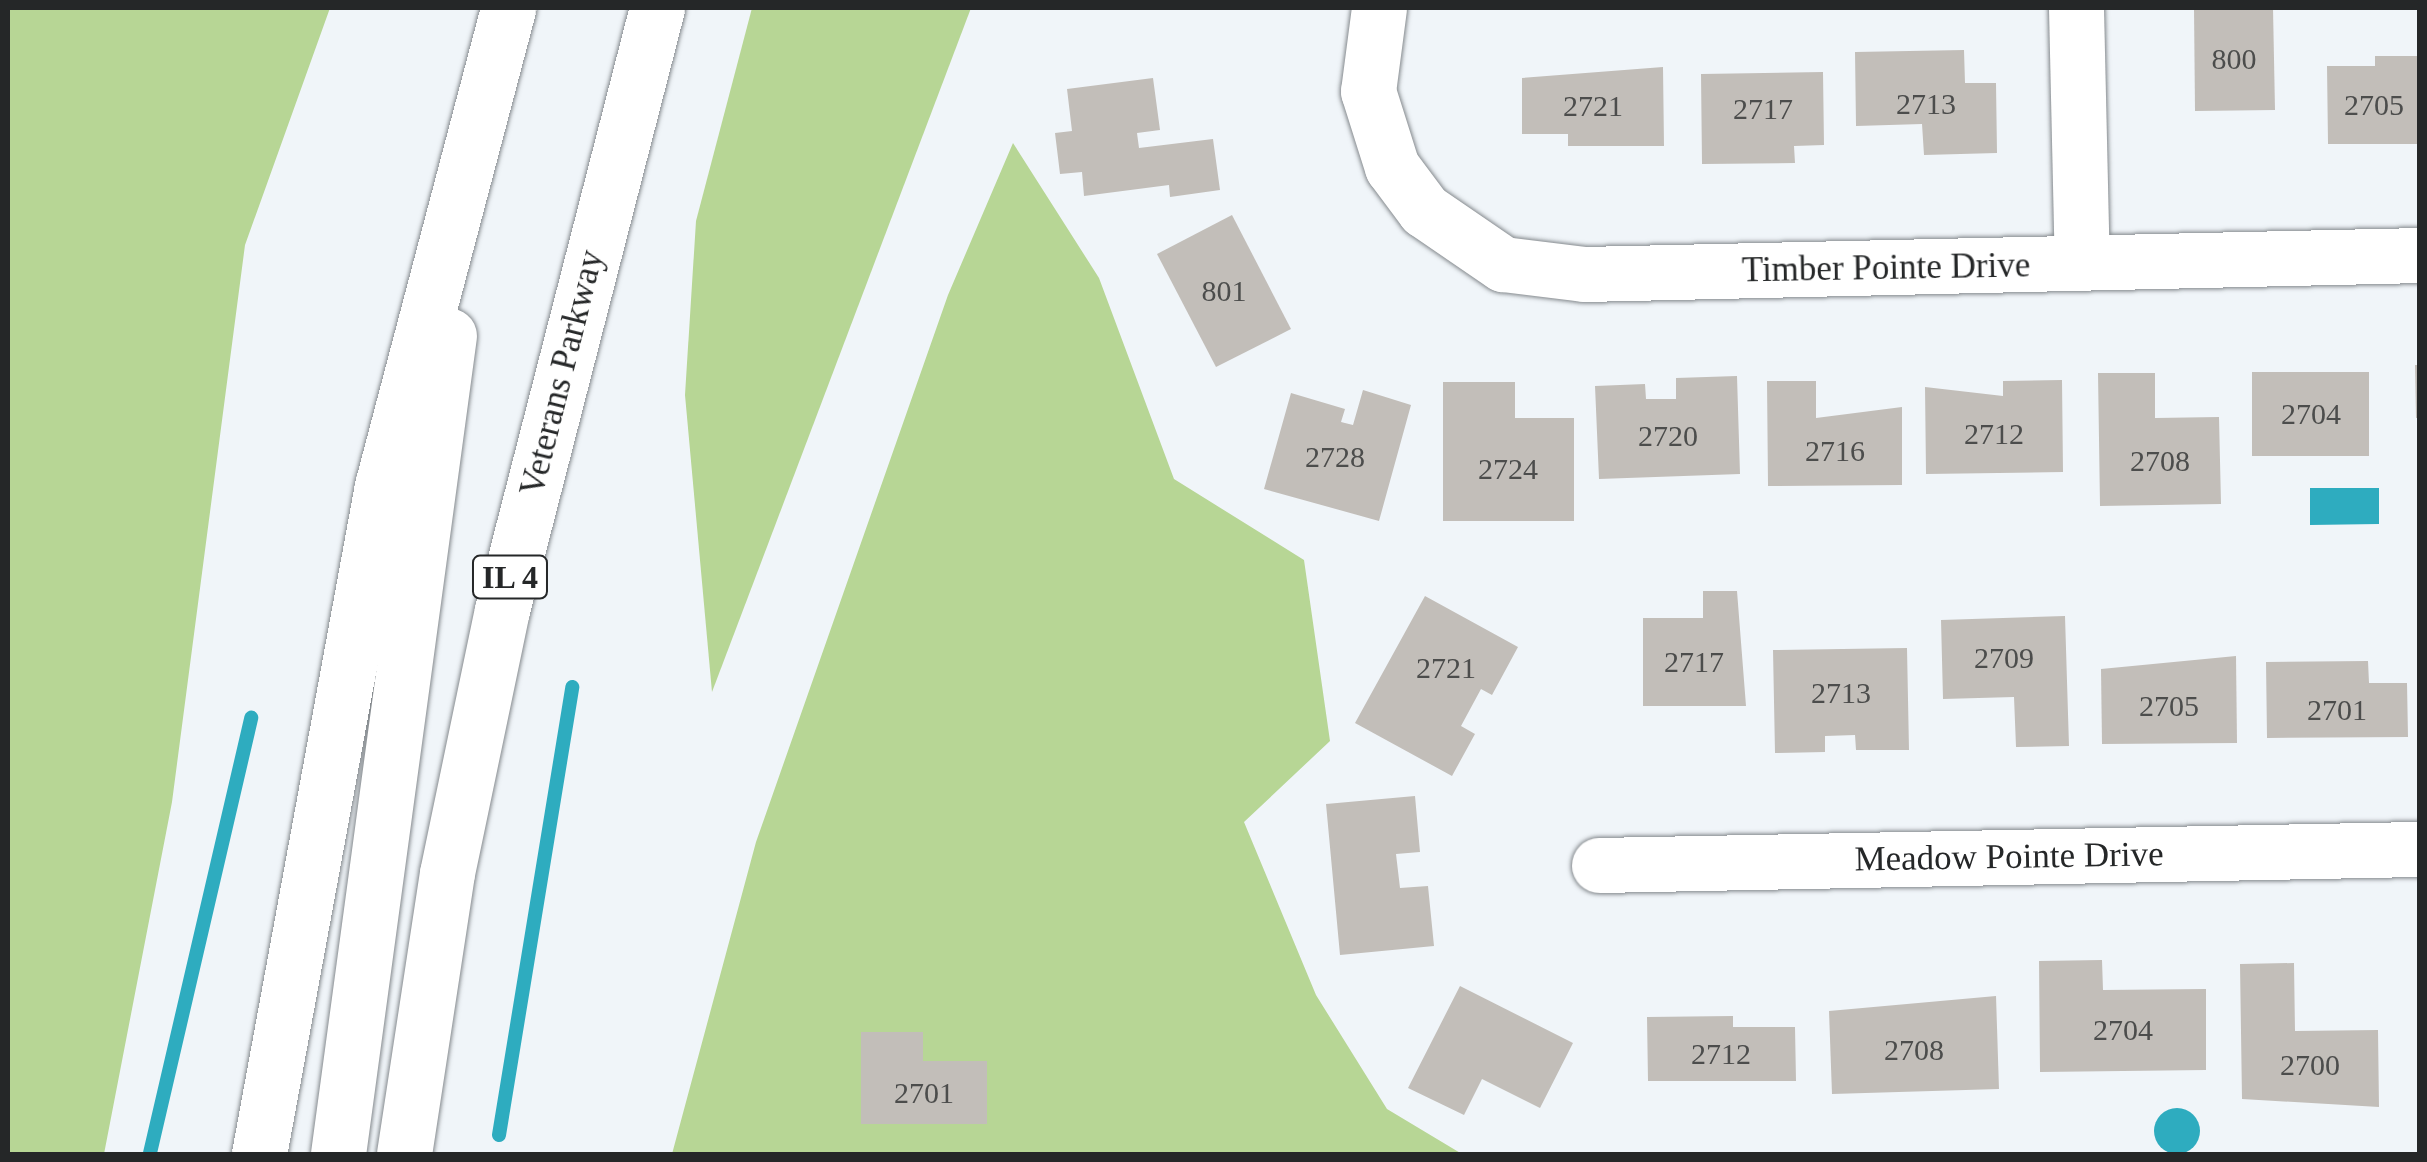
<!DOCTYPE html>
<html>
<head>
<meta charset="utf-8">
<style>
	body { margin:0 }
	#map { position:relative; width:2427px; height:1162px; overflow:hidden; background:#f0f5f9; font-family:Georgia,serif }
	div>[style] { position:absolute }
	.green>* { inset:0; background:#b7d695 }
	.water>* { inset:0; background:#2eacbf }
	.round { border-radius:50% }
	.stream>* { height:14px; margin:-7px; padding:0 7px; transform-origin:7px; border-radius:7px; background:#2eacbf }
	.building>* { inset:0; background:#c2beb9 }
	.roads { filter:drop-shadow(0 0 2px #858a8e) drop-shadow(0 0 2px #858a8e) }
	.minor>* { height:55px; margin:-27.5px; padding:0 27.5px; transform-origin:27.5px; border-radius:27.5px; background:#fff }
	.highway>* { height:55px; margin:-27.5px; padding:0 27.5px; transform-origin:27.5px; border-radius:27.5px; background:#fff }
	span { translate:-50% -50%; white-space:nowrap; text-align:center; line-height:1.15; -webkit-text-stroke:9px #fff; paint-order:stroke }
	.number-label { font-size:30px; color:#4c4d4c }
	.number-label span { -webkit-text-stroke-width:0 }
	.shield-label span { padding:2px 8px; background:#fff; border:2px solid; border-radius:8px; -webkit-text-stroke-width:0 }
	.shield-label { font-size:32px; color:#252728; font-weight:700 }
	.street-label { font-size:35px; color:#252728 }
	.frame { position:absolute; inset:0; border:10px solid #252728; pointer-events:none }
</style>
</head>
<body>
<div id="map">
	<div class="green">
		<div style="clip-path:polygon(8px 8px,330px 8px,245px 245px,172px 802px,104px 1154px,8px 1154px)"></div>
		<div style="clip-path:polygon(752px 8px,971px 8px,712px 692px,685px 395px,696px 221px)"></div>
		<div style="clip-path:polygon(1013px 143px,1099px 278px,1174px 479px,1304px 560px,1330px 741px,1244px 822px,1316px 995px,1387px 1109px,1462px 1154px,672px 1154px,756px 842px,948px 295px)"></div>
	</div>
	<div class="water">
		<div style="clip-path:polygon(2310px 488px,2379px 488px,2379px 524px,2310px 525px)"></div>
		<div class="round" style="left:2154px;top:1108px;width:46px;height:46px"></div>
	</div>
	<div class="stream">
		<div style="left:499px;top:1135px;width:454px;rotate:-80.7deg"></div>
		<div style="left:150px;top:1153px;width:447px;rotate:-76.9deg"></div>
	</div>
	<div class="building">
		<div style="clip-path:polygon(2194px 8px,2273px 8px,2275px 110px,2195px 111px)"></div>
		<div style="clip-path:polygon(1964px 50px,1965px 83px,1996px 83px,1997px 153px,1924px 155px,1922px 124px,1856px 126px,1855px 52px)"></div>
		<div style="clip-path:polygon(2375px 56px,2420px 56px,2420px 144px,2328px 144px,2327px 66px,2375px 66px)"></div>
		<div style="clip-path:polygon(1663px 67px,1664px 146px,1568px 146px,1568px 134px,1522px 134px,1522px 78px)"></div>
		<div style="clip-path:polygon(1823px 72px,1824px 145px,1794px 146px,1795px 163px,1702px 164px,1701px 74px)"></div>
		<div style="clip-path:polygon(1153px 78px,1160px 130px,1137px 133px,1139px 148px,1213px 139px,1220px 190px,1170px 197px,1169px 185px,1084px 196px,1082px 172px,1060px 174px,1055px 133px,1072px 131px,1067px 89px)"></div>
		<div style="clip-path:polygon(1232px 215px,1291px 329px,1216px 367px,1157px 254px)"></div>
		<div style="clip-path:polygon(2415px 365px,2420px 365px,2420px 418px,2416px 418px)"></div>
		<div style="clip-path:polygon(2252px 372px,2369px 372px,2369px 456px,2252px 456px)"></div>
		<div style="clip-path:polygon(2098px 373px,2155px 373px,2155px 418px,2219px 417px,2221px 504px,2100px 506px)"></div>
		<div style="clip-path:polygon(1737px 376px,1740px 474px,1599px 479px,1595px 386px,1645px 384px,1646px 399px,1676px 399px,1676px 378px)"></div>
		<div style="clip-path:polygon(2062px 380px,2063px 472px,1926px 474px,1925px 387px,2003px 396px,2003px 381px)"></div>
		<div style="clip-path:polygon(1767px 381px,1816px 381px,1816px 418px,1902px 407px,1902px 485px,1768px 486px)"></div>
		<div style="clip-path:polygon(1443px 382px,1515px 382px,1515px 418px,1574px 418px,1574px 521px,1443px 521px)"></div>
		<div style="clip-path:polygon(1363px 390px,1411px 405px,1379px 521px,1264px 489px,1291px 393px,1345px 409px,1341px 422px,1353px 425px)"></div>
		<div style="clip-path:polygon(1703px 591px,1737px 591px,1746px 706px,1643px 706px,1643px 618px,1703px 618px)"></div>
		<div style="clip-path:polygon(1425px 596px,1518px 647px,1492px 695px,1481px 689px,1461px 726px,1475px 734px,1452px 776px,1355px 723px)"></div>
		<div style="clip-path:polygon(2065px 616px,2069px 746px,2016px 747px,2014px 697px,1943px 699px,1941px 620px)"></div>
		<div style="clip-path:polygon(1907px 648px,1909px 750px,1856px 750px,1855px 735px,1825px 736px,1825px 752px,1775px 753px,1773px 650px)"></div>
		<div style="clip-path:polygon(2236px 656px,2237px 743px,2102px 744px,2101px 669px)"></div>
		<div style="clip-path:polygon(2368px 661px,2369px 683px,2407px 683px,2408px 737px,2267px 738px,2266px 662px)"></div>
		<div style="clip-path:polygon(1415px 796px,1420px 852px,1396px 854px,1400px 888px,1428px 886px,1434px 946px,1340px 955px,1326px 804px)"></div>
		<div style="clip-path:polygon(2102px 960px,2103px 990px,2206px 989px,2206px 1070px,2040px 1072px,2039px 961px)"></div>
		<div style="clip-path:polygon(2294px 963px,2295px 1031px,2378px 1030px,2379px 1107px,2242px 1099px,2240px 964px)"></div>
		<div style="clip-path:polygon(1460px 986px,1573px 1043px,1540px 1108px,1482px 1079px,1464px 1115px,1408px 1088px)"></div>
		<div style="clip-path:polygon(1996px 996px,1999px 1089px,1832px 1094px,1829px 1011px)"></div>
		<div style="clip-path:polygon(1733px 1016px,1733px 1027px,1795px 1027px,1796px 1081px,1648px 1081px,1647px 1017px)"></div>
		<div style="clip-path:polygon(861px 1032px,923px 1032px,923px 1061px,987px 1061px,987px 1124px,861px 1124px)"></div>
	</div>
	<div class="roads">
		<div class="minor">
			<div style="left:1379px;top:8px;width:84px;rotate:97.5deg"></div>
			<div style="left:1368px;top:91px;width:80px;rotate:72.5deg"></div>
			<div style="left:1392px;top:167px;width:54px;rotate:53.3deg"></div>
			<div style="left:1424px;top:210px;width:96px;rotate:34.4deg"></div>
			<div style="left:1503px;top:264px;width:82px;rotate:7deg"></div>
			<div style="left:1584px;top:274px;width:836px;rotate:-1.3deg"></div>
			<div style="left:2076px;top:8px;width:255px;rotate:88.7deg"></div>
			<div style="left:1599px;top:865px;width:821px;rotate:-1.12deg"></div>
		</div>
		<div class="highway">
			<div style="left:259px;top:1154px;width:679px;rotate:-79.57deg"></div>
			<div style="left:382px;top:486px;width:494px;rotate:-75.2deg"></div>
			<div style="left:338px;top:1154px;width:826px;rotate:-82.28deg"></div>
			<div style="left:404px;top:1154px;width:284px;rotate:-81.3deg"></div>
			<div style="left:447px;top:873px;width:269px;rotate:-78.2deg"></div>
			<div style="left:502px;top:610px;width:622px;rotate:-75.56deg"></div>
		</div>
	</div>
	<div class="number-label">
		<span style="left:2234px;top:59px">800</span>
		<span style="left:1926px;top:104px">2713</span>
		<span style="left:2374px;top:105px">2705</span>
		<span style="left:1593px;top:106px">2721</span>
		<span style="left:1763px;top:109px">2717</span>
		<span style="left:1224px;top:291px">801</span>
		<span style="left:2311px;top:414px">2704</span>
		<span style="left:1994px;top:434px">2712</span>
		<span style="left:1668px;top:436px">2720</span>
		<span style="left:1835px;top:451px">2716</span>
		<span style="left:1335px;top:457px">2728</span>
		<span style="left:2160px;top:461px">2708</span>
		<span style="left:1508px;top:469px">2724</span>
		<span style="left:2004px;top:658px">2709</span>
		<span style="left:1694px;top:662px">2717</span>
		<span style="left:1446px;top:668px">2721</span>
		<span style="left:1841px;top:693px">2713</span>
		<span style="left:2169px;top:706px">2705</span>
		<span style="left:2337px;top:710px">2701</span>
		<span style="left:2123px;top:1030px">2704</span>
		<span style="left:1914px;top:1050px">2708</span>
		<span style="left:1721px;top:1054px">2712</span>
		<span style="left:2310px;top:1065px">2700</span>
		<span style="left:924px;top:1093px">2701</span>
	</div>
	<div class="shield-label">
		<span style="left:510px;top:577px">IL 4</span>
	</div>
	<div class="street-label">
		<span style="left:1886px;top:268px;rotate:-1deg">Timber Pointe Drive</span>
		<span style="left:562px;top:373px;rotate:-76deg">Veterans Parkway</span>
		<span style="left:2009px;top:857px;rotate:-1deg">Meadow Pointe Drive</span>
	</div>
	<div class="frame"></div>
</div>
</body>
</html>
